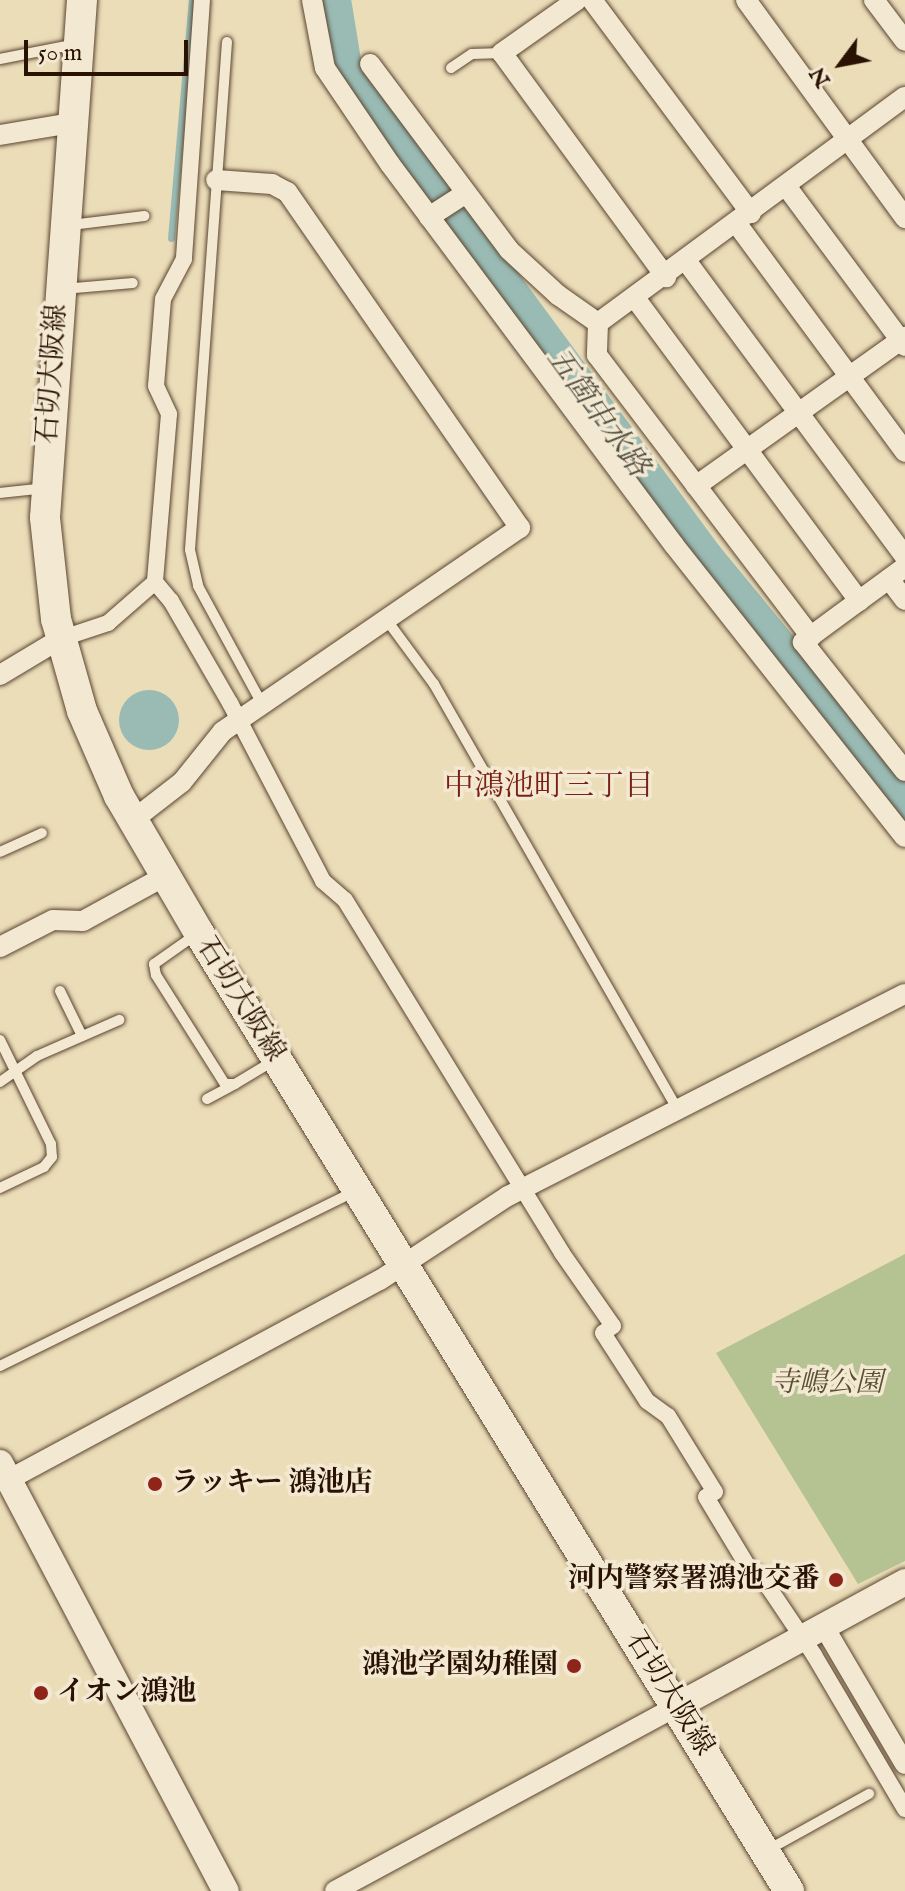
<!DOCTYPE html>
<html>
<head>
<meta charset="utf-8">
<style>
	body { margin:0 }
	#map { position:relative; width:905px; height:1891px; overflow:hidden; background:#ecddb9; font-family:"IM FELL English","Noto Serif JP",serif }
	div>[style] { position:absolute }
	.green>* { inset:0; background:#b5c291 }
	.water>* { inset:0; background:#99bbb4 }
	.round { border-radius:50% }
	.stream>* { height:7px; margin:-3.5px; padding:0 3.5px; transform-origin:3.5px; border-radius:3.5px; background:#99bbb4 }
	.river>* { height:40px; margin:-20px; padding:0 20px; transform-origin:20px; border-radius:20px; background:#99bbb4 }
	.roads { filter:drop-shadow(0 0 2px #5a4530) drop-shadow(0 0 2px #5a4530) }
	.service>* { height:10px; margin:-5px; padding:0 5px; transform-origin:5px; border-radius:5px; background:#f3e9d2 }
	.pedestrian>* { height:16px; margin:-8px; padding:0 8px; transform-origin:8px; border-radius:8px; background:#f3e9d2 }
	.minor>* { height:20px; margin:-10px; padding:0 10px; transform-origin:10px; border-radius:10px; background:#f3e9d2 }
	.tertiary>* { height:26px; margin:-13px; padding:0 13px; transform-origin:13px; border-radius:13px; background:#f3e9d2 }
	.secondary>* { height:30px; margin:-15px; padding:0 15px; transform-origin:15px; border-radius:15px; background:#f3e9d2 }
	.dots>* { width:22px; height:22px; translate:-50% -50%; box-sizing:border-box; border:4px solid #f3e9d2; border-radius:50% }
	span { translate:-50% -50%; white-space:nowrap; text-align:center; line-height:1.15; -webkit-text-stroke:7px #f3e9d2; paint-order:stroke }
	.street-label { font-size:28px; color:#2a1202 }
	.park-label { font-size:28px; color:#5b5034; font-style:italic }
	.poi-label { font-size:28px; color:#2a1202; font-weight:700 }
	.left { translate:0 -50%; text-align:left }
	.right { translate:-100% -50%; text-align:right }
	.water-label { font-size:30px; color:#514d40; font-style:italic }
	.neighbourhood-label { font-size:30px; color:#7a1f14 }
	.north { position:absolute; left:801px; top:24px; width:80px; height:80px; -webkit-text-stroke:6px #f3e9d2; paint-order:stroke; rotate:238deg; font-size:22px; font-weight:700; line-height:32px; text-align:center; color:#2a1202 }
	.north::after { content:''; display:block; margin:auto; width:28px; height:36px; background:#2a1202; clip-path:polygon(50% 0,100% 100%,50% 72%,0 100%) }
	.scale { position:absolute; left:24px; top:40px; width:164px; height:36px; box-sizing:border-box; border:4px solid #2a1202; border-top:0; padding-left:10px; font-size:24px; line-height:28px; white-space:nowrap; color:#2a1202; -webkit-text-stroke:6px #f3e9d2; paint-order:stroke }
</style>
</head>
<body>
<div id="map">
	<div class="green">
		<div style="clip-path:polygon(905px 1254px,905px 1561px,858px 1584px,716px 1353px)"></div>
	</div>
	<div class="water">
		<div class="round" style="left:119px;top:690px;width:60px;height:60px"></div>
	</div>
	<div class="stream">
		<div style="left:171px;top:238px;width:239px;rotate:-85deg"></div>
	</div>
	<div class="river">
		<div style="left:331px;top:0;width:68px;rotate:80.7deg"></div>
		<div style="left:342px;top:67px;width:611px;rotate:53.66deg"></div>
		<div style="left:704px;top:559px;width:316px;rotate:50.5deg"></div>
	</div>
	<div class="roads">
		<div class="service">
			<div style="left:227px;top:42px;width:509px;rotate:94.17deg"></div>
			<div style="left:190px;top:550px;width:37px;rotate:77deg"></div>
			<div style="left:198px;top:586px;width:134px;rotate:61.5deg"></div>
			<div style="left:0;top:59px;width:77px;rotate:-11.2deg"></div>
			<div style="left:451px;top:68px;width:25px;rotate:-34deg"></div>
			<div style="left:472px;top:54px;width:30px;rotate:-2deg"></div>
			<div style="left:71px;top:225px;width:74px;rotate:-7deg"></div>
			<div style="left:63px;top:289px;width:70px;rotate:-4.9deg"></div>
			<div style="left:0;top:493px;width:46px;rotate:-6.2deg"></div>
			<div style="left:386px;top:619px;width:81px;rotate:53.6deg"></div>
			<div style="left:434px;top:684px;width:491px;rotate:60.2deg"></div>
			<div style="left:0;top:852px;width:46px;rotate:-24.3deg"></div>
			<div style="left:198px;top:933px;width:54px;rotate:144.8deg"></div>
			<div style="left:154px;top:964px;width:11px;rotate:80deg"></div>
			<div style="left:156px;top:975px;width:129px;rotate:57.7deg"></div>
			<div style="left:225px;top:1084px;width:10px"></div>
			<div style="left:235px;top:1084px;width:47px;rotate:-31deg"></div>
			<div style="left:60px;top:991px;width:50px;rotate:63.9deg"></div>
			<div style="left:0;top:1040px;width:116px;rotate:63.9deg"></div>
			<div style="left:51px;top:1144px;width:13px;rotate:86deg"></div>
			<div style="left:52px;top:1157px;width:13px;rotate:129deg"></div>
			<div style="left:44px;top:1167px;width:49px;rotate:154.5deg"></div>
			<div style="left:0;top:1082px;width:45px;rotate:-35.1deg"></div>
			<div style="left:37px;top:1056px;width:90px;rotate:-23.7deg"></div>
			<div style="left:207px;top:1099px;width:30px;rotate:-28deg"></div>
			<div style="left:0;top:1366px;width:394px;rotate:-26.2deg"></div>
			<div style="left:766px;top:1851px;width:118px;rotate:-29deg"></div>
		</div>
		<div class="pedestrian">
			<div style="left:202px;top:0;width:260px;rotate:94deg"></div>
			<div style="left:184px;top:259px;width:45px;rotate:117.7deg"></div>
			<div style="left:163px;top:299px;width:87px;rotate:94.6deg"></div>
			<div style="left:156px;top:386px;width:31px;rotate:65deg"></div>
			<div style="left:169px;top:414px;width:169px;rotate:94.8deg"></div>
			<div style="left:155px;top:582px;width:25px;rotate:50deg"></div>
			<div style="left:171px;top:601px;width:118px;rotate:60deg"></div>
			<div style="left:230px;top:703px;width:201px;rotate:62.4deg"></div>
			<div style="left:323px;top:881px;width:29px;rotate:41deg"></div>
			<div style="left:345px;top:900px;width:414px;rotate:58.4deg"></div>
			<div style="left:562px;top:1253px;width:89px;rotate:55.1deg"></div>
			<div style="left:613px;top:1326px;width:12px;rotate:145deg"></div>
			<div style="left:603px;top:1333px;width:81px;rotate:57.1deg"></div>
			<div style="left:647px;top:1401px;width:26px;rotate:36deg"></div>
			<div style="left:668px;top:1416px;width:89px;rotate:58.3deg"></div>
			<div style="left:715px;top:1492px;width:10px;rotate:151deg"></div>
			<div style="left:706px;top:1497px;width:85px;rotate:58.9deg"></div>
			<div style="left:750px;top:1570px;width:13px;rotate:29deg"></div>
			<div style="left:761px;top:1576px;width:95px;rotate:56.1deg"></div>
			<div style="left:814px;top:1655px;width:179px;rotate:59.4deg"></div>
			<div style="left:60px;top:639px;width:51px;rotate:-18.4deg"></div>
			<div style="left:108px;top:623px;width:62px;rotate:-41.1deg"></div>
		</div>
		<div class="minor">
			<div style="left:312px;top:0;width:69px;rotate:79.2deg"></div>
			<div style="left:325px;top:68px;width:116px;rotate:55.9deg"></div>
			<div style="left:390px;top:164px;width:475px;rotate:53.3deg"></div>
			<div style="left:674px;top:545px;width:372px;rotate:51.7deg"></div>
			<div style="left:577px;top:0;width:92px;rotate:144.8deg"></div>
			<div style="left:502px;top:53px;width:278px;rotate:53.8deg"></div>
			<div style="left:592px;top:0;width:266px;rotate:53.3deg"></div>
			<div style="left:746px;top:0;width:270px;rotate:53.9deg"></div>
			<div style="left:874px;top:0;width:51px;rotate:52.9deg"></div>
			<div style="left:370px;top:64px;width:232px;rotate:53.2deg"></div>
			<div style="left:509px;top:250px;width:67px;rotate:42.6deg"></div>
			<div style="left:558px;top:295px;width:49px;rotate:35deg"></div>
			<div style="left:0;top:135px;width:73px;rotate:-9.5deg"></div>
			<div style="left:786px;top:186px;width:199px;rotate:53.4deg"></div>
			<div style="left:429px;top:217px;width:44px;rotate:-33deg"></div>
			<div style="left:737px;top:224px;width:283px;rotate:53.6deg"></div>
			<div style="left:687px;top:262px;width:367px;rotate:53.5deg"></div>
			<div style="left:635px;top:298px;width:377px;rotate:53.5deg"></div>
			<div style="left:598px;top:323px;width:32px;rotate:92deg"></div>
			<div style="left:597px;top:355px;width:354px;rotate:52.8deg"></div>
			<div style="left:598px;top:323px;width:381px;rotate:-36.4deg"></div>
			<div style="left:696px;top:486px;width:257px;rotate:-35.5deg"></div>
			<div style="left:905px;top:567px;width:127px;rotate:143.7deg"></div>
			<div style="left:803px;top:642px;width:164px;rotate:51.7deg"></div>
			<div style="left:889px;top:579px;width:26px;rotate:53deg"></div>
			<div style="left:0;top:675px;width:70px;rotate:-31deg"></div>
			<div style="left:133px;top:820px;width:62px;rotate:-37.8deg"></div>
			<div style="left:182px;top:782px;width:65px;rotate:-51.2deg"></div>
			<div style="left:223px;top:731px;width:360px;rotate:-34.4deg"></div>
			<div style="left:520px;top:528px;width:409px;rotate:-124.7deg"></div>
			<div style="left:287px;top:192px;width:17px;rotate:-152deg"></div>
			<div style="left:272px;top:184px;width:56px;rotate:-175.9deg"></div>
			<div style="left:0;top:947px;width:59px;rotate:-27deg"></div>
			<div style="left:53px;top:920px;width:30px;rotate:2deg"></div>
			<div style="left:83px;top:921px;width:94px;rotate:-28.8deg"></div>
			<div style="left:8px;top:1480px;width:422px;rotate:-28.3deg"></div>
			<div style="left:380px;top:1280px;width:153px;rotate:-33.3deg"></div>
			<div style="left:508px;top:1196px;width:445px;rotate:-27deg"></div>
			<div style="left:823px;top:1625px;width:161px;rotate:59.5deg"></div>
			<div style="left:335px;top:1891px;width:389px;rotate:-28.4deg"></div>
		</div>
		<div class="tertiary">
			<div style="left:0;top:1463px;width:484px;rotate:62.2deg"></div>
			<div style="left:677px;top:1706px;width:260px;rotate:-28.5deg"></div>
		</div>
		<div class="secondary">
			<div style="left:82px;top:0;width:519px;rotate:94.09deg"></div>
			<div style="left:45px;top:518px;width:102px;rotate:83.8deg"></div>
			<div style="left:56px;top:619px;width:96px;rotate:74.2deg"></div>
			<div style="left:82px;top:711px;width:93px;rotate:66.5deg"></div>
			<div style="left:119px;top:796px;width:159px;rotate:59.7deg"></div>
			<div style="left:199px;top:933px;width:1125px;rotate:58.37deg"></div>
		</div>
	</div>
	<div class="dots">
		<div style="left:155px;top:1484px;background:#8f2418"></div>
		<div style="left:836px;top:1580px;background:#8f2418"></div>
		<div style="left:574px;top:1666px;background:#8f2418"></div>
		<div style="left:41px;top:1693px;background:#8f2418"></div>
	</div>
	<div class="street-label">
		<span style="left:53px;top:374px;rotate:-86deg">石切大阪線</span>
		<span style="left:240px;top:1000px;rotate:58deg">石切大阪線</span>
		<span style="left:669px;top:1694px;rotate:58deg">石切大阪線</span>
	</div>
	<div class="park-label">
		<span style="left:827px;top:1384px">寺嶋公園</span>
	</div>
	<div class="poi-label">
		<span class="left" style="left:171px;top:1484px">ラッキー 鴻池店</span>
		<span class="right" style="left:820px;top:1580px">河内警察署鴻池交番</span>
		<span class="right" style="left:558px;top:1666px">鴻池学園幼稚園</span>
		<span class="left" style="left:57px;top:1693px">イオン鴻池</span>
	</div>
	<div class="water-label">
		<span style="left:597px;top:413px;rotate:54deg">五箇中水路</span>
	</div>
	<div class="neighbourhood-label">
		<span style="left:549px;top:787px">中鴻池町三丁目</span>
	</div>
	<div class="north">N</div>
	<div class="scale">50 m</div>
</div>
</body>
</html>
